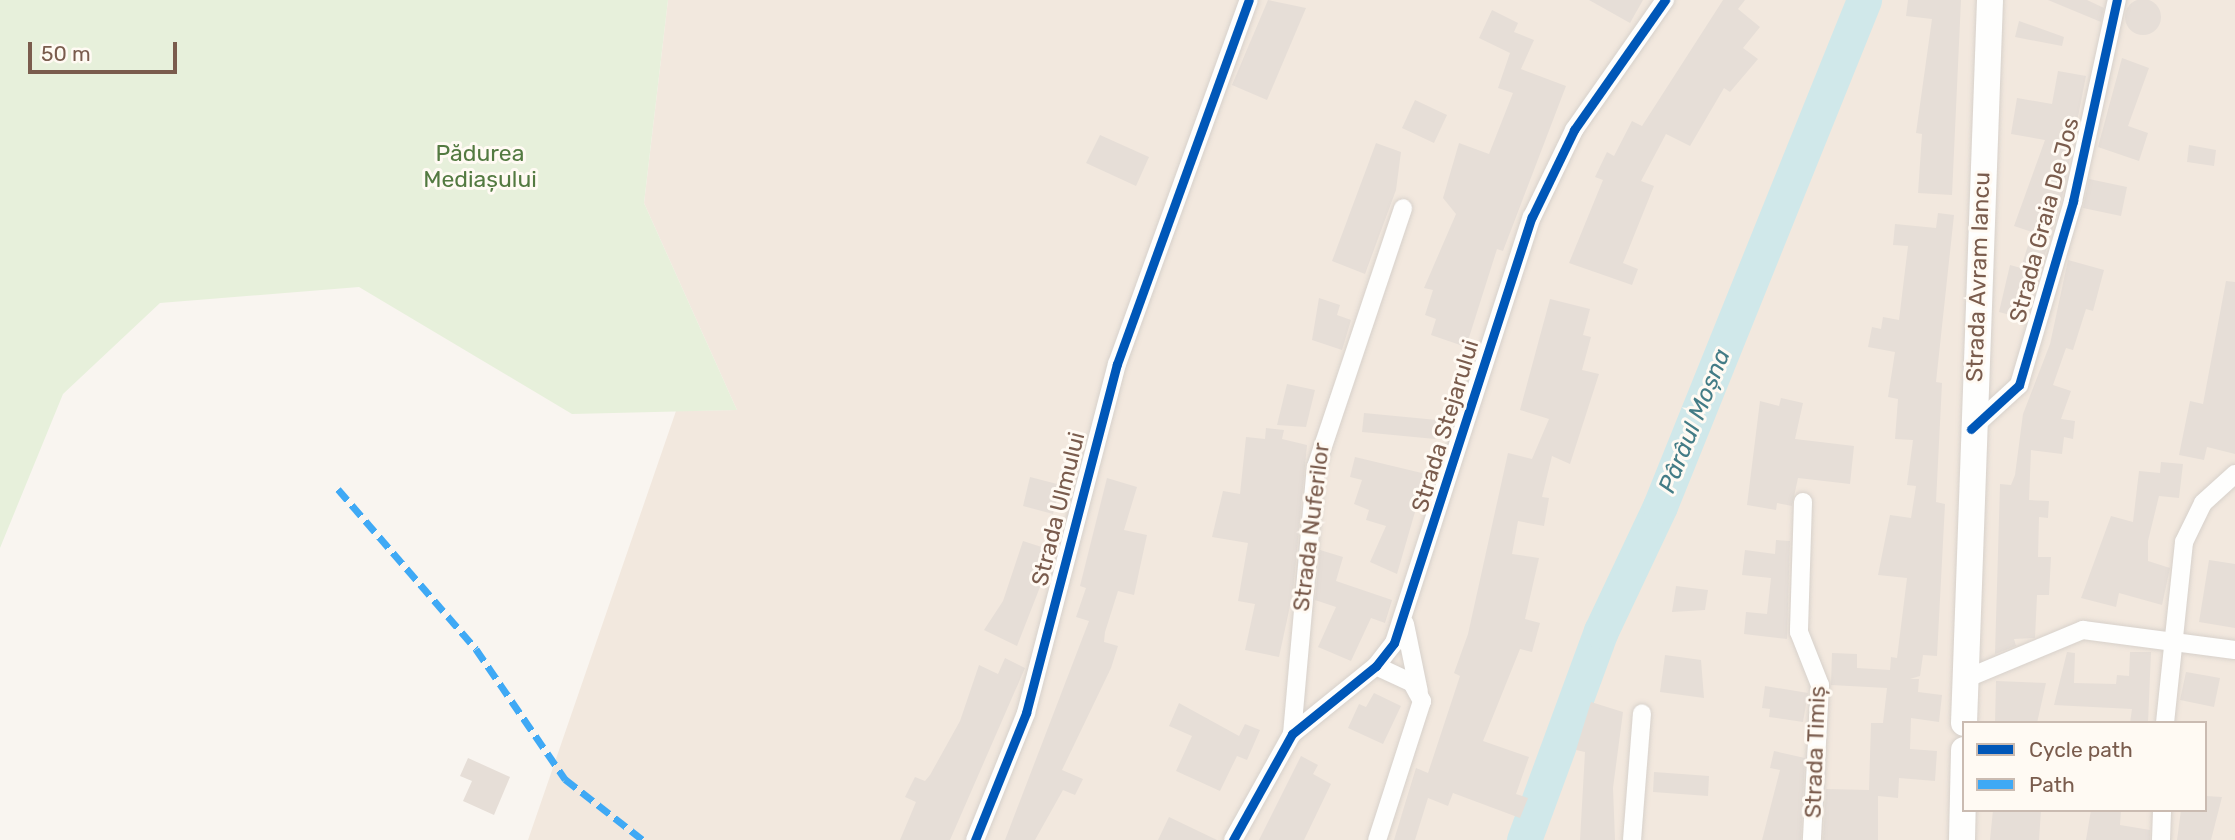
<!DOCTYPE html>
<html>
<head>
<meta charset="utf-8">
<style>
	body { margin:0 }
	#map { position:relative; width:2235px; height:840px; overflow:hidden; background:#f9f5f0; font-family:Rubik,sans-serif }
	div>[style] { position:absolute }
	.residential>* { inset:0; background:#f2e8de }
	.green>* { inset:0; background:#e7f0db }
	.river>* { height:35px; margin:-17.5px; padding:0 17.5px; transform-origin:17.5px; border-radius:17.5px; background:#d0e8ea }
	.building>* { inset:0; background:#e6ded7 }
	.round { border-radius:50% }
	.roads { filter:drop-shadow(0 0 2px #d7d1cb) drop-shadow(0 0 2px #d7d1cb) }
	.minor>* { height:18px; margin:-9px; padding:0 9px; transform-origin:9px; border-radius:9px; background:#fefefd }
	.secondary>* { height:26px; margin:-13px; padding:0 13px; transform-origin:13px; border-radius:13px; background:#fefefd }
	.quiet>* { height:7px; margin-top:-3.5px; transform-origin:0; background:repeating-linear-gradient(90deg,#3fa9f5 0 14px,transparent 0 21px) }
	.cycleway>* { height:9px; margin:-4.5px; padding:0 4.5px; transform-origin:4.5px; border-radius:4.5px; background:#0057b8 }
	span { translate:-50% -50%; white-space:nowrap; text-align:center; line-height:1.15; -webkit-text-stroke:6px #fffaf3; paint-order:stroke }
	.park-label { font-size:23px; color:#537a41 }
	.street-label { font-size:23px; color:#7a5c4d }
	.water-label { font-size:24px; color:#437c86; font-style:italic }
	.legend { position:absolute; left:1962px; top:721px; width:245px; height:91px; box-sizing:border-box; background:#fffaf3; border:2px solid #cabbb1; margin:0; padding:9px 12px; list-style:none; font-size:21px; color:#7a5c4d }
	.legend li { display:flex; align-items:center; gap:14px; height:35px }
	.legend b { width:35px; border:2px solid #cabbb1 }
	.scale { position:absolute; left:28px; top:42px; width:149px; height:32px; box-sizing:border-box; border:4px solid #7a5c4d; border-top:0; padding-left:9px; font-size:21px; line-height:24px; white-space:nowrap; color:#7a5c4d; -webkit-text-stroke:5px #fffaf3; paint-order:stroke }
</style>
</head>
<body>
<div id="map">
	<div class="residential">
		<div style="clip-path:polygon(evenodd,668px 0,2235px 0,2235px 840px,528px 840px,676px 411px,737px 410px,644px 203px,668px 0,1964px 723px,2205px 723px,2205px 810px,1964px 810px,1964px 723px)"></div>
	</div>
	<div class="green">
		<div style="clip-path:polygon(0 0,668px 0,644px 203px,737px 410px,572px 414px,359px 287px,160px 303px,63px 394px,0 548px)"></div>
	</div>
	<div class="river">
		<div style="left:1524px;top:840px;width:223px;rotate:-69.8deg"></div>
		<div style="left:1601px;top:631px;width:138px;rotate:-64.7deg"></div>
		<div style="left:1660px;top:506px;width:546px;rotate:-68.04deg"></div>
	</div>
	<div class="building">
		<div class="round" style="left:2125px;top:-1px;width:36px;height:36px"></div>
		<div style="clip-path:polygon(1268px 0,1306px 8px,1267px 100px,1232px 85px)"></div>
		<div style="clip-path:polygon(1589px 0,1643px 0,1630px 23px)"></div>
		<div style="clip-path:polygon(1723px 0,1745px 0,1738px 9px,1760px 27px,1743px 48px,1758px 59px,1730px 92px,1724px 88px,1690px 146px,1666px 134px,1641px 181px,1654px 186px,1623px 263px,1638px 269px,1632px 285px,1569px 263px,1603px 180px,1595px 177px,1607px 152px,1614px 156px,1632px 121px,1642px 126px)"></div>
		<div style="clip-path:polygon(1908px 0,1961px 0,1952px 195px,1918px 193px,1922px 134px,1916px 133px,1932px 19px,1906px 16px)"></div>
		<div style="clip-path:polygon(2048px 0,2087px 0,2104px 8px,2101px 22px)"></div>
		<div style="clip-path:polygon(1492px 10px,1518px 23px,1514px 32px,1534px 40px,1521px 69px,1566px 86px,1503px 251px,1497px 249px,1466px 347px,1431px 335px,1436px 319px,1425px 315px,1433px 290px,1424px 288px,1456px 214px,1443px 198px,1459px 143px,1489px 154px,1513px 93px,1498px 88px,1510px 53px,1479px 38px)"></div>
		<div style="clip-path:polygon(2019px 21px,2064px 37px,2062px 46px,2015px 37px)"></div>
		<div style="clip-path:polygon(2122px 58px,2149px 68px,2128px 126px,2148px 133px,2139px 161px,2098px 147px)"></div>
		<div style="clip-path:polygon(2058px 71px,2086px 76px,2062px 198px,2025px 319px,1999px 312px,2010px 265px,2021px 268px,2032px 232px,2014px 226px,2045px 140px,2011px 134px,2017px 98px,2052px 104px)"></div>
		<div style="clip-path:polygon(1415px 100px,1447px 115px,1434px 143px,1402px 128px)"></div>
		<div style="clip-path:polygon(1100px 135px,1149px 157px,1136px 186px,1086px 163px)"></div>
		<div style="clip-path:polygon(1376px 143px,1401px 152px,1396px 190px,1365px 274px,1332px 261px)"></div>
		<div style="clip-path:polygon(2189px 145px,2216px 150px,2214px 166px,2187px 162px)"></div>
		<div style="clip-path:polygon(2089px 179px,2127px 187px,2121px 216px,2083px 208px)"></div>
		<div style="clip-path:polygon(1938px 213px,1954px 215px,1936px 382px,1942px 383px,1936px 502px,1945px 504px,1937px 656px,1923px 655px,1920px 676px,1910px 679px,1919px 679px,1918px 692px,1942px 695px,1939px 722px,1911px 718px,1910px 749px,1937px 751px,1935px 781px,1899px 778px,1898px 798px,1878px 796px,1878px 840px,1823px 840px,1826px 789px,1869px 790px,1871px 723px,1883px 723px,1887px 688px,1831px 685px,1832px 653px,1857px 654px,1857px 668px,1890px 670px,1891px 657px,1897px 658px,1907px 578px,1878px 575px,1890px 515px,1911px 518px,1916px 486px,1907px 485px,1913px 440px,1895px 439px,1898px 399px,1888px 397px,1895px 352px,1868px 347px,1872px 327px,1881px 329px,1883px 317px,1899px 320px,1908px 246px,1893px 245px,1895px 224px,1936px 228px)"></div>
		<div style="clip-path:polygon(2068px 260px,2104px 270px,2093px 311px,2086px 309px,2073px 350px,2066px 348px,2053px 385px,2071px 391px,2061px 419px,2075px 421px,2073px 439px,2064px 437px,2062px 454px,2031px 450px,2029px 500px,2049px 501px,2048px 518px,2039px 517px,2038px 557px,2051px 557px,2049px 595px,2037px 595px,2035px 638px,2014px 639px,2016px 646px,1995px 654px,2000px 484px,2011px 485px,2015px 475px,2023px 414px,2050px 344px)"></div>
		<div style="clip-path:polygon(2226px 281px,2235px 282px,2235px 454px,2207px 447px,2204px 460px,2179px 455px,2190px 401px,2203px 404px)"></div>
		<div style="clip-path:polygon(1319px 298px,1340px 305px,1337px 315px,1351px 320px,1342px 350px,1312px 340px)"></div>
		<div style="clip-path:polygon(1550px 299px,1590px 309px,1583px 335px,1591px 337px,1582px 370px,1599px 374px,1570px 464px,1552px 456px,1542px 497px,1549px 498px,1544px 526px,1518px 521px,1512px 554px,1539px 558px,1525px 619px,1540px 623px,1532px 652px,1520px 649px,1483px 741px,1529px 757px,1516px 794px,1528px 798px,1520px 818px,1453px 793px,1448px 806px,1428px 798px,1415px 840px,1394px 840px,1416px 768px,1428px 773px,1460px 676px,1454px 673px,1468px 634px,1508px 453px,1532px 459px,1549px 419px,1520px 410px)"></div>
		<div style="clip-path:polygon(1287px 384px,1315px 390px,1306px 427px,1277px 425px)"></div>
		<div style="clip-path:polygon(1781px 398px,1803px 403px,1795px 439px,1854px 446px,1850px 484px,1798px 478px,1792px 506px,1777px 503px,1776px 510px,1747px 505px,1760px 401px,1779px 406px)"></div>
		<div style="clip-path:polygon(1364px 413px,1437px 420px,1435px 439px,1362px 432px)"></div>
		<div style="clip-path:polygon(1266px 428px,1284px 430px,1282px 439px,1307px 445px,1293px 592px,1279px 657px,1245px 650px,1255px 604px,1238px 601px,1248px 543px,1212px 537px,1223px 491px,1240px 494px,1246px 437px,1265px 439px)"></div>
		<div style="clip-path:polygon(1355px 457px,1426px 474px,1397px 574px,1370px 562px,1386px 526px,1366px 520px,1369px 510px,1354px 504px,1362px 480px,1350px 477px)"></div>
		<div style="clip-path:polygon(2161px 462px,2183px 464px,2179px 498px,2159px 496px,2148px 541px,2148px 561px,2170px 568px,2162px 605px,2119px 593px,2116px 607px,2081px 598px,2111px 516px,2133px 522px,2139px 471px,2160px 473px)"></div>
		<div style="clip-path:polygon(1030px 477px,1061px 485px,1053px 514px,1023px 506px)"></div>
		<div style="clip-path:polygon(1107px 478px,1137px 487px,1124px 530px,1147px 535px,1134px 595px,1118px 591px,1105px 632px,1104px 642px,1118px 646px,1111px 668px,1062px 770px,1083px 779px,1075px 795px,1063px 790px,1035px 840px,1005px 840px,1089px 621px,1076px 617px,1086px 588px,1080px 586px)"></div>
		<div style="clip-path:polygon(1776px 540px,1790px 541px,1787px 639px,1744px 634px,1746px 612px,1767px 614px,1771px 578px,1742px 575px,1745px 550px,1775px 554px)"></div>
		<div style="clip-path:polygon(1023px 541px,1054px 551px,1017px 646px,984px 630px,1003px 601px)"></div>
		<div style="clip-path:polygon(1320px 550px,1343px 557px,1336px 581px,1392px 600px,1385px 623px,1371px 618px,1351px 661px,1318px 647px,1336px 607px,1315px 600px)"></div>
		<div style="clip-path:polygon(2209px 560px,2235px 564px,2235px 628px,2199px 622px)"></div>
		<div style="clip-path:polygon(1676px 586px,1708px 590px,1705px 610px,1672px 612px)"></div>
		<div style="clip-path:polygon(2067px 652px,2075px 653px,2074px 683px,2116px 684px,2117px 675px,2129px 676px,2130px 652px,2151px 652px,2148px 723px,2130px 723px,2132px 709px,2054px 705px)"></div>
		<div style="clip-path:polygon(1665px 655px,1701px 660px,1704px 698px,1660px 692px)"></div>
		<div style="clip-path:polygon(1005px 658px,1025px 668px,950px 840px,900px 840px,916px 802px,905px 797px,915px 777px,925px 781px,930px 775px,960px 721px,979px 665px,998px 674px)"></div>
		<div style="clip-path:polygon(2186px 672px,2220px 678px,2214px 707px,2180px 700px)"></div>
		<div style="clip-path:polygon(1996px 681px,2046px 683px,2037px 723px,1995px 723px)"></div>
		<div style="clip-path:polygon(1765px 686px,1808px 693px,1803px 722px,1769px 717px,1770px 709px,1762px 708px)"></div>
		<div style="clip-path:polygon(1374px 693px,1401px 706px,1383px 744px,1348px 728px,1359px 704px,1366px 707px)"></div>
		<div style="clip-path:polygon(1591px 702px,1623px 712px,1613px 788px,1615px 840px,1580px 840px,1585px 752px,1576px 750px)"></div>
		<div style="clip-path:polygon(1179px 703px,1239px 736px,1245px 724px,1260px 730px,1247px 760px,1237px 756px,1220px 791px,1176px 771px,1192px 736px,1169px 726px)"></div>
		<div style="clip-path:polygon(1774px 751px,1805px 758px,1801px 840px,1762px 840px,1780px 770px,1770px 768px)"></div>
		<div style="clip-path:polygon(1301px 756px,1318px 765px,1313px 774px,1331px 784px,1304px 840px,1259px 840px)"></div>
		<div style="clip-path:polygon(468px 758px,510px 777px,494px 815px,463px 801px,472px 781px,460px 776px)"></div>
		<div style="clip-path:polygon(1654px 772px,1709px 776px,1708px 796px,1653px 792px)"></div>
		<div style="clip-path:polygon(2205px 796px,2222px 797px,2211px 840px,2177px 840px,2181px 810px,2205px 810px)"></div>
		<div style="clip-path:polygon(1993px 810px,2041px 810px,2039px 840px,1990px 840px)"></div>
		<div style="clip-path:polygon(2091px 810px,2121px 810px,2120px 825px,2150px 830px,2150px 840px,2086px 840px)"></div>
		<div style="clip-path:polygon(1169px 817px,1217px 840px,1158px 840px)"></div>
	</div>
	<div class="roads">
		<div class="minor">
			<div style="left:1971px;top:429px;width:65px;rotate:-42.5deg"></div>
			<div style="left:2019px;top:385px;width:192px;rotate:-73.6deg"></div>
			<div style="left:2073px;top:201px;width:206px;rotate:-77.7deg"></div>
			<div style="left:1803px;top:502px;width:130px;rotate:91.8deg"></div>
			<div style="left:1799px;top:632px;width:57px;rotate:68.4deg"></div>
			<div style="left:1820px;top:685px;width:155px;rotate:93deg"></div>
			<div style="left:1405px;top:624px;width:69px;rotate:78.4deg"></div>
			<div style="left:1376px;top:666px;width:40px;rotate:25deg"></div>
			<div style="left:1412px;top:683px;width:21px;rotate:61deg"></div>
			<div style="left:1422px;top:701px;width:146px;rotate:107.9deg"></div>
			<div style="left:1965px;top:679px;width:128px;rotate:-22.6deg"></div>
			<div style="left:2083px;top:630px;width:153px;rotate:7.5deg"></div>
			<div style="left:2165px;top:723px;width:182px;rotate:-84deg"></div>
			<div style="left:2184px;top:542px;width:43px;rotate:-64deg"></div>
			<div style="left:2203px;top:503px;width:43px;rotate:-42.2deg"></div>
			<div style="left:1292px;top:734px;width:268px;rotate:-84.9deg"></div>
			<div style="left:1316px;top:467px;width:273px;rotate:-71.4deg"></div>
			<div style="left:975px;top:840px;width:137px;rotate:-68.1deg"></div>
			<div style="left:1026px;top:713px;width:361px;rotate:-75.4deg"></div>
			<div style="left:1117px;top:364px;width:387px;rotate:-70.1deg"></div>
			<div style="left:1233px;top:840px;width:121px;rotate:-60.9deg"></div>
			<div style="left:1292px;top:734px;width:108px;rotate:-39deg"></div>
			<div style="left:1376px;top:666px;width:29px;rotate:-52deg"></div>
			<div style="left:1394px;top:643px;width:448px;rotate:-72.1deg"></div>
			<div style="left:1532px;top:217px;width:97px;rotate:-64.2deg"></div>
			<div style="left:1574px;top:130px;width:159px;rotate:-55deg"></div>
			<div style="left:1632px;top:840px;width:127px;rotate:-85.5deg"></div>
			<div style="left:2161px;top:840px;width:30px;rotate:-88deg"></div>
		</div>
		<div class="secondary">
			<div style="left:1964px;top:723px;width:723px;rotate:-87.94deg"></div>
			<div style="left:1962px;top:840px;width:90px;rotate:-88.7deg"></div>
		</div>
	</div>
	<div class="quiet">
		<div style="left:338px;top:489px;width:211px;rotate:49.2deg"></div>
		<div style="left:476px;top:649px;width:158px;rotate:55.6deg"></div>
		<div style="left:565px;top:779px;width:99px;rotate:38deg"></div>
	</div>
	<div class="cycleway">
		<div style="left:1971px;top:429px;width:65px;rotate:-42.5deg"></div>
		<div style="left:2019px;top:385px;width:192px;rotate:-73.6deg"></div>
		<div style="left:2073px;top:201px;width:206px;rotate:-77.7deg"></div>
		<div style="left:975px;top:840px;width:137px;rotate:-68.1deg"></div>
		<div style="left:1026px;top:713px;width:361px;rotate:-75.4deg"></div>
		<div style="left:1117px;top:364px;width:387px;rotate:-70.1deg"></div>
		<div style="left:1233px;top:840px;width:121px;rotate:-60.9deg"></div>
		<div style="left:1292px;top:734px;width:108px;rotate:-39deg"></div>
		<div style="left:1376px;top:666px;width:29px;rotate:-52deg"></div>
		<div style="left:1394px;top:643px;width:448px;rotate:-72.1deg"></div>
		<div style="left:1532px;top:217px;width:97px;rotate:-64.2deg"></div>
		<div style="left:1574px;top:130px;width:159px;rotate:-55deg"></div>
	</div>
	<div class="park-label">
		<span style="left:480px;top:166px">Pădurea<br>Mediașului</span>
	</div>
	<div class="street-label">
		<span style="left:2044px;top:220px;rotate:-75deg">Strada Graia De Jos</span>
		<span style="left:1978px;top:277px;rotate:-88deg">Strada Avram Iancu</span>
		<span style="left:1445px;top:426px;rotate:-73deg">Strada Stejarului</span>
		<span style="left:1058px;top:509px;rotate:-76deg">Strada Ulmului</span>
		<span style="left:1311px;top:527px;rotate:-83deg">Strada Nuferilor</span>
		<span style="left:1815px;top:752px;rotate:-88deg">Strada Timiș</span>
	</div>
	<div class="water-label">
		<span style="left:1695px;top:421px;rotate:-68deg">Pârâul Moșna</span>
	</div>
	<ul class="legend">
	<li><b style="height:9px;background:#0057b8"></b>Cycle path</li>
	<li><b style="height:9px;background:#3fa9f5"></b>Path</li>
	</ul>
	<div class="scale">50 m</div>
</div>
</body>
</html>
